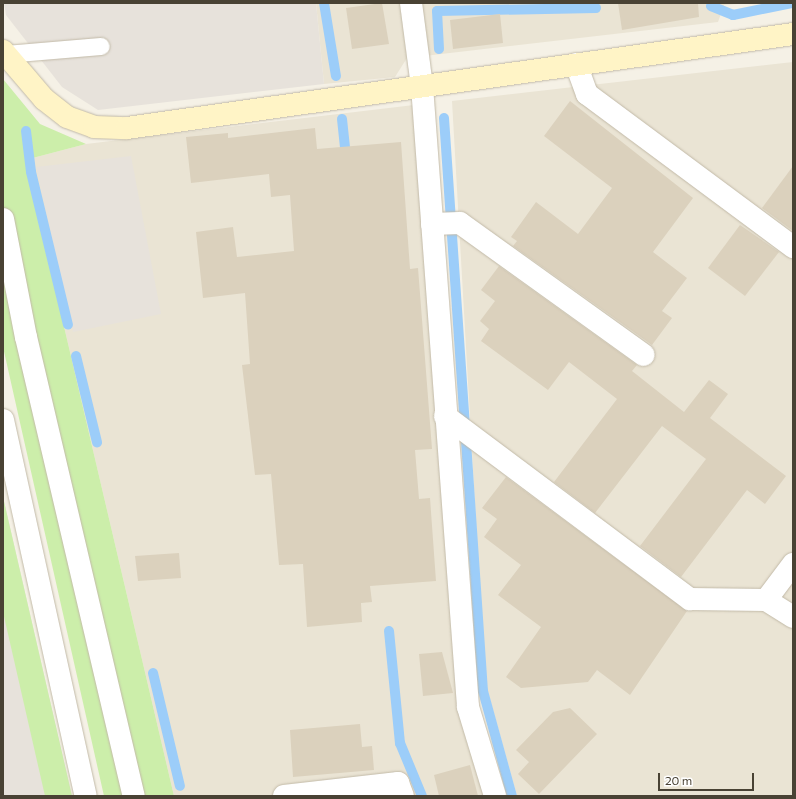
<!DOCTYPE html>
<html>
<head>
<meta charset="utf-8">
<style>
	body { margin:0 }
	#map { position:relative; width:796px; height:799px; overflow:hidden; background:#f5f1e6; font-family:Commissioner,sans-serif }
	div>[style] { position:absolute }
	.residential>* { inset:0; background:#eae4d4 }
	.industrial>* { inset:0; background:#e7e2db }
	.green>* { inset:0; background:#cea }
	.stream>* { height:10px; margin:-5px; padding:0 5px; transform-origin:5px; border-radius:5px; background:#9ccdf9 }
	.building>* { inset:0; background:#dbd1bd }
	.roads { filter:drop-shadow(0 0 1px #c2baa8) drop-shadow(0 0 1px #c2baa8) }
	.lane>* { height:17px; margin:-8.5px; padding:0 8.5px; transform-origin:8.5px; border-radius:8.5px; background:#fff }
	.street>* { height:22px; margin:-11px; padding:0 11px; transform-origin:11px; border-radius:11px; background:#fff }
	.secondary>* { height:22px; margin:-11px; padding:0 11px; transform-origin:11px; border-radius:11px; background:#fff4c6 }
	span { translate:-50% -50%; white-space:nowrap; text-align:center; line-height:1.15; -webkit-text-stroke:4px #fff; paint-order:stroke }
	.frame { position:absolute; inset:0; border:4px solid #494234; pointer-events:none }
	.scale { position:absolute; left:658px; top:773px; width:96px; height:18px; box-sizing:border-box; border:2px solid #494234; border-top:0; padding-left:5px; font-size:12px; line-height:14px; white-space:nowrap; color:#494234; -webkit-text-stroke:3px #fff; paint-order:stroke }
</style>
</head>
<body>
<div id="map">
	<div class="residential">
		<div style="clip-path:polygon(316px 3px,751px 3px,724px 5px,718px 22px,407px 58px,395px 77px,324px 84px)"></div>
		<div style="clip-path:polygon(793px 62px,793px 796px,517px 796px,485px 681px,452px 101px)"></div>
		<div style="clip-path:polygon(414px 105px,464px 720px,489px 796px,174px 796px,25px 160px,86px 144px)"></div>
	</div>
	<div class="industrial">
		<div style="clip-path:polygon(4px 3px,316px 3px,324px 84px,98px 110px,62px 87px,6px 15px)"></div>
		<div style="clip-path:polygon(131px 156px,161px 314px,73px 332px,36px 167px)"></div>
		<div style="clip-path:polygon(3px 497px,72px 796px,3px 796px)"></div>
	</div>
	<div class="green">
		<div style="clip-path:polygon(3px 79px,40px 124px,86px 144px,25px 160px,174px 796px,104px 796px,3px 347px)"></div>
		<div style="clip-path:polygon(3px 497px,72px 796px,45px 796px,3px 612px)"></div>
	</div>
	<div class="stream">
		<div style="left:324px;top:3px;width:74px;rotate:80.7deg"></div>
		<div style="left:711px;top:6px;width:24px;rotate:22deg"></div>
		<div style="left:733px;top:15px;width:60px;rotate:-11.5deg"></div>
		<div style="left:439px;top:49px;width:38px;rotate:-93deg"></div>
		<div style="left:437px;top:11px;width:159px;rotate:-1.1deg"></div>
		<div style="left:444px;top:118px;width:574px;rotate:86.11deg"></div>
		<div style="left:483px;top:691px;width:109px;rotate:74.6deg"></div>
		<div style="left:342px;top:119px;width:28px;rotate:84deg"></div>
		<div style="left:26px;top:131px;width:41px;rotate:83deg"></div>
		<div style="left:31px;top:172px;width:157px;rotate:76.4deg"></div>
		<div style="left:76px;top:356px;width:89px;rotate:76.3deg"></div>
		<div style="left:389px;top:631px;width:113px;rotate:84.4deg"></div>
		<div style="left:400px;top:743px;width:57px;rotate:67.5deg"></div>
		<div style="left:153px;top:673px;width:116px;rotate:76.6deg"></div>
	</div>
	<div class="building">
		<div style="clip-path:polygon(382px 3px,389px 44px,352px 49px,346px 8px)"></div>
		<div style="clip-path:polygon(618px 3px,698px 3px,699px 17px,622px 30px)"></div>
		<div style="clip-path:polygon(500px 14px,503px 43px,453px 49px,450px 20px)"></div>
		<div style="clip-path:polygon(570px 101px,693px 198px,653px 252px,687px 278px,662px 311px,672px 318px,652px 345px,513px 246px,517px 241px,511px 237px,536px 202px,578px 234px,612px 188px,544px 136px)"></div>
		<div style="clip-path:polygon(315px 128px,317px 149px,401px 142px,410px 269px,418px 268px,432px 449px,415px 450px,419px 499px,430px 498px,436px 581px,370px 586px,372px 602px,361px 603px,362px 622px,307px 627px,303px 564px,279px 565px,271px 474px,255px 475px,242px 365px,250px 364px,245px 293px,203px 298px,196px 232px,233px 227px,237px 257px,294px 251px,290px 195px,271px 197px,269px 174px,191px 183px,186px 137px,228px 133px,228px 138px)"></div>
		<div style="clip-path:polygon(793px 166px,793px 231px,762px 208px)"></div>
		<div style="clip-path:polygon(740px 225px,779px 252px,745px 296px,708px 268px)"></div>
		<div style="clip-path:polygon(499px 266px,637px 365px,632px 371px,684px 412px,709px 380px,728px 394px,710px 418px,786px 476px,765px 504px,747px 490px,681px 577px,640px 546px,706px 459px,662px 426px,595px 513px,554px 482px,617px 399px,569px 362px,548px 390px,481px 341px,489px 329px,480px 321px,495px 301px,481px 290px)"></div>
		<div style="clip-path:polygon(506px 477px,687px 611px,630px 695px,597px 670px,588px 682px,521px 688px,506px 677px,541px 627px,498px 595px,521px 565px,484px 537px,497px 519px,482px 508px)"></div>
		<div style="clip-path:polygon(179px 553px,181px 578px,138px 581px,135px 556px)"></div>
		<div style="clip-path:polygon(442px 652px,453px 693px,423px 696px,419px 654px)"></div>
		<div style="clip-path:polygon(570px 708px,597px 734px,539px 794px,518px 774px,529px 762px,516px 750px,553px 712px)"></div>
		<div style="clip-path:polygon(360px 724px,362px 747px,372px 746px,374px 770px,293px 777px,290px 730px)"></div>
		<div style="clip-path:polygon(470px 765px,478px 796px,439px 796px,434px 775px)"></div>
	</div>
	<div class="roads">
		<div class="lane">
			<div style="left:5px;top:54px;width:96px;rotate:-4.8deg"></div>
		</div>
		<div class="street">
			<div style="left:411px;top:3px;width:84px;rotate:82.5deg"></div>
			<div style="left:422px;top:86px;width:623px;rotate:85.76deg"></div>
			<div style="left:468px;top:707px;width:93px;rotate:73.1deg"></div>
			<div style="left:576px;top:64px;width:32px;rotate:70deg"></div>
			<div style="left:587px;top:94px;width:257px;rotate:36.6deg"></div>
			<div style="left:3px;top:219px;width:120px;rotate:79deg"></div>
			<div style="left:26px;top:337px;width:472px;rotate:76.8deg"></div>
			<div style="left:432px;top:224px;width:28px;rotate:-2deg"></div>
			<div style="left:460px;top:223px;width:226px;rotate:35.7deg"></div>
			<div style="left:445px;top:416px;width:306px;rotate:36.8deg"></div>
			<div style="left:690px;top:599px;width:76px;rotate:0.8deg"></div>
			<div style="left:766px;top:600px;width:45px;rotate:-53.1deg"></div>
			<div style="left:3px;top:420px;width:385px;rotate:77.6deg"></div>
			<div style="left:766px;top:600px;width:32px;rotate:32deg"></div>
			<div style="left:284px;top:796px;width:115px;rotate:-6.5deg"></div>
			<div style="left:398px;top:783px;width:14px;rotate:69deg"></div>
		</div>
		<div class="secondary">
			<div style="left:3px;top:51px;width:63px;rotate:49.5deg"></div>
			<div style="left:44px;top:99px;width:29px;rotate:38deg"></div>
			<div style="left:67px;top:117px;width:29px;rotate:20deg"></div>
			<div style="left:94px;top:127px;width:33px;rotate:2deg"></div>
			<div style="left:127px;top:128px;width:673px;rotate:-8.03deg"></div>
		</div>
	</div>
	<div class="frame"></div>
	<div class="scale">20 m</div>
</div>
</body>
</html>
